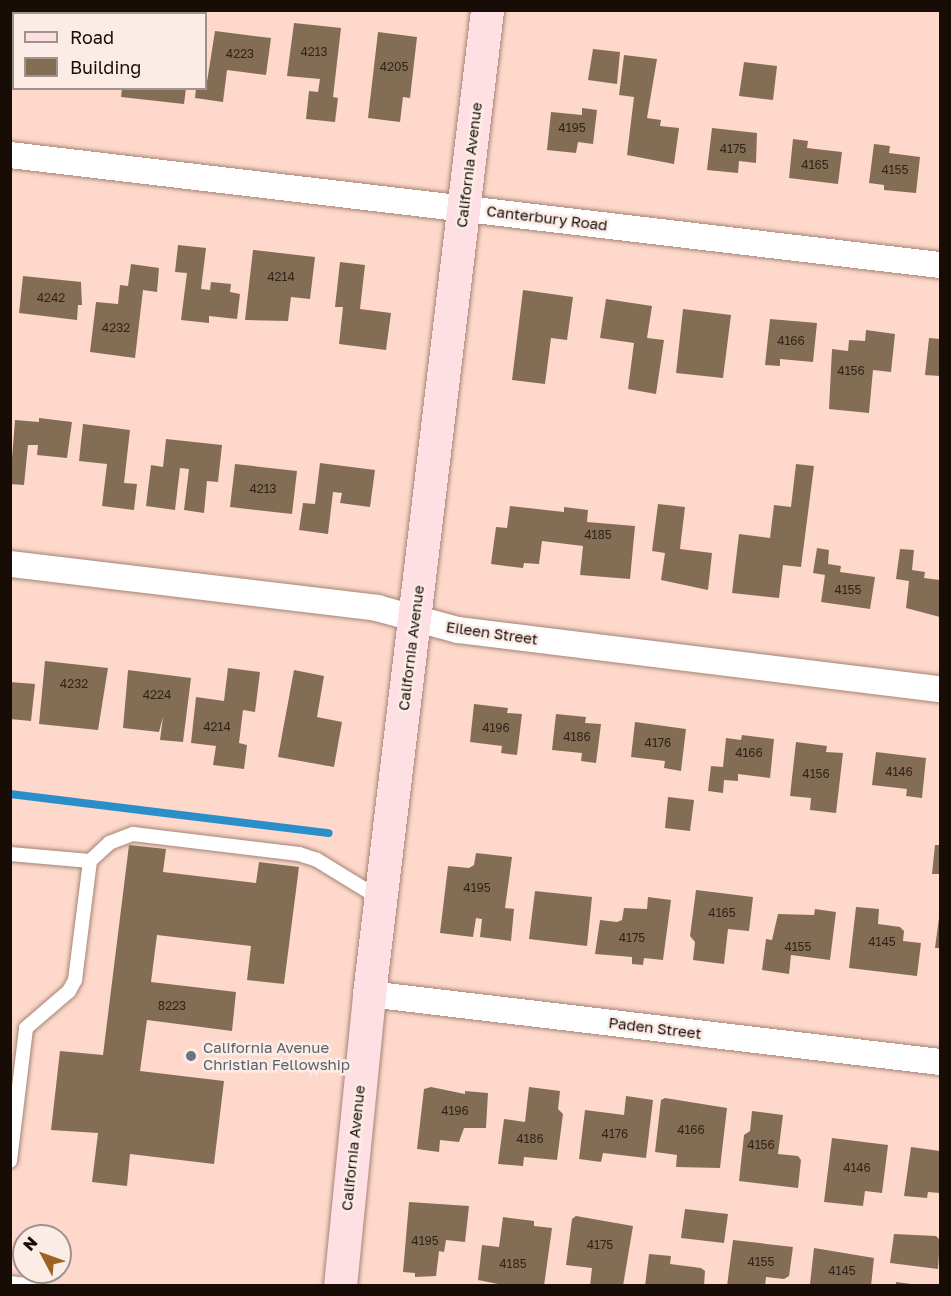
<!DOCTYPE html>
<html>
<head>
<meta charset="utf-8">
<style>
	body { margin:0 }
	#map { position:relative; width:951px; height:1296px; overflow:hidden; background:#fed9cb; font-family:"Golos Text",sans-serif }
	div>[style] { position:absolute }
	.stream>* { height:8px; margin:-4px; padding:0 4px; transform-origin:4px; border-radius:4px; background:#2a8fc9 }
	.building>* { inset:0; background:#836e55 }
	.roads { filter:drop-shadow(0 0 2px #a48375) drop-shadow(0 0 2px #a48375) }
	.lane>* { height:14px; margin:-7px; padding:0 7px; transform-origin:7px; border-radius:7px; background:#fff }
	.street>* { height:26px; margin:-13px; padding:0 13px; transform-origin:13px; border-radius:13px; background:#fff }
	.secondary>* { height:33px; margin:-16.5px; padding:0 16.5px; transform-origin:16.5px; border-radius:16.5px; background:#fedfe3 }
	.dots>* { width:16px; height:16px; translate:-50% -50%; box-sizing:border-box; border:3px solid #fbece6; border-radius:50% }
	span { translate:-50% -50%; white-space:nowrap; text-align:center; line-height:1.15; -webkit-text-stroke:5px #fbece6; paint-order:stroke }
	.number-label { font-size:12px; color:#33241a }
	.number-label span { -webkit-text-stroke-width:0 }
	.street-label { font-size:15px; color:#180c07 }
	.worship-label { font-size:15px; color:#5b616d }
	.left { translate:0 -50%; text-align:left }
	.frame { position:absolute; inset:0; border:12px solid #180c07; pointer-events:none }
	.legend { position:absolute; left:12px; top:12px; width:195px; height:78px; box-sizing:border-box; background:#fbece6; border:2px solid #a0928d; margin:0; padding:8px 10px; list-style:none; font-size:18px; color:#180c07 }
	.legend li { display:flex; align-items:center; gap:12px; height:30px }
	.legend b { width:30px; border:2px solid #a0928d }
	.north { position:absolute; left:12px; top:1224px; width:60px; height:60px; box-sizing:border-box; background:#fbece6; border:2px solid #a0928d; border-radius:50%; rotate:311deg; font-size:16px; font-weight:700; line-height:24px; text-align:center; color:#180c07 }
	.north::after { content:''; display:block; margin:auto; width:21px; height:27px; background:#9d6323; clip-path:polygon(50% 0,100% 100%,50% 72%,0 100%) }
</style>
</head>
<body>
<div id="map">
	<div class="stream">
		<div style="left:10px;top:794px;width:321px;rotate:7deg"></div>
	</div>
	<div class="building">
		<div style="clip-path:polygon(10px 10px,26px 10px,14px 14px,14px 85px)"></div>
		<div style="clip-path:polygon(294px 23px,341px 28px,333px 97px,338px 98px,335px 122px,306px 119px,309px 91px,318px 92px,320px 79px,287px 76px)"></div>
		<div style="clip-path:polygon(215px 31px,271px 38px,266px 75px,227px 70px,223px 102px,195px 98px,196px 88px,206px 88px)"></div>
		<div style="clip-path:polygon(378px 32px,417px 37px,410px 98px,403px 97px,400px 122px,368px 118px)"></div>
		<div style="clip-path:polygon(593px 49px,620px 52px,617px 84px,588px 80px)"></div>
		<div style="clip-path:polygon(624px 55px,657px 59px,647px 118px,661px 120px,660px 126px,679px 128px,674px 164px,627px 155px,634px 97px,619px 95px)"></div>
		<div style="clip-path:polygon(744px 62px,777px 66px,773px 100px,739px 96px)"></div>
		<div style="clip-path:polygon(122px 88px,186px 88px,184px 104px,121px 97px)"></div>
		<div style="clip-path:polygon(582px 108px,597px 110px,593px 144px,578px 142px,576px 153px,547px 150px,551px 112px,582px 115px)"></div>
		<div style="clip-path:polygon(712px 128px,757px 133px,756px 163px,739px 161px,738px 173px,707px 170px)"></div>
		<div style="clip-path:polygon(793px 139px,808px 141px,807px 148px,842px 152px,838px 184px,789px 178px)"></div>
		<div style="clip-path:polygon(874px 144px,890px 146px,889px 153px,920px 157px,916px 193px,884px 190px,884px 185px,869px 183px)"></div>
		<div style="clip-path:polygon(178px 245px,206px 248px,201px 289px,210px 290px,211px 282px,231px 284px,230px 292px,240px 294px,237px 319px,209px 316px,209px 323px,181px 320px,187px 273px,175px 272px)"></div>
		<div style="clip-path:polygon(253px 250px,315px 257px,310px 299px,291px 297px,288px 321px,245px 320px)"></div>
		<div style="clip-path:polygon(340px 262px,365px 265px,360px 309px,391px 313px,386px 350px,339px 344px,343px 307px,335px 307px)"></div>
		<div style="clip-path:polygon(131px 264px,159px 268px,157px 292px,143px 290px,135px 358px,90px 352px,96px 302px,118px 304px,120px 285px,128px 286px)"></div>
		<div style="clip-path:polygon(23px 276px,81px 282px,82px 305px,78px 305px,77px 320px,19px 313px)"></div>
		<div style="clip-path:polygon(523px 290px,573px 297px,567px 340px,551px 338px,545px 384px,512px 380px)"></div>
		<div style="clip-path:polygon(606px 299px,652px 306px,647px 338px,664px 340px,656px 394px,628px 389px,634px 343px,600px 338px)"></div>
		<div style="clip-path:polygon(683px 309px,731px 315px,723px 378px,676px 373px)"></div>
		<div style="clip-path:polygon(770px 319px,817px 323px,813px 362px,780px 359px,780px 366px,765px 365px)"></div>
		<div style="clip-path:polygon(866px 330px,895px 334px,891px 372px,873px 370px,869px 413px,829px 409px,832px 349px,848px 351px,849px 340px,865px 341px)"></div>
		<div style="clip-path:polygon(929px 338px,940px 339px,940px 376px,925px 375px)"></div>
		<div style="clip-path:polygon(39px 418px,72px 422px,67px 458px,37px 455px,38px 445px,28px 445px,24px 485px,10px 484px,15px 420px,39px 422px)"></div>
		<div style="clip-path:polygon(83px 424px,130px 430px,124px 483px,137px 484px,134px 510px,102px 506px,107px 464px,79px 461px)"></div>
		<div style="clip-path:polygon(166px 439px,222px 445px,218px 482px,207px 481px,204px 513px,184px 510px,189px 469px,180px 468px,175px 510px,146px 506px,151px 465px,163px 467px)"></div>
		<div style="clip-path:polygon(320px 463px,375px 470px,370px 507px,340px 503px,342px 493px,333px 492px,328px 534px,299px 530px,303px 503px,315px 504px)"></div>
		<div style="clip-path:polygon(235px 464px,297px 471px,292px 514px,230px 507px)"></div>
		<div style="clip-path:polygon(796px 464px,814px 466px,801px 567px,783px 565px,779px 598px,732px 593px,739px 534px,770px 538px,774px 505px,791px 507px)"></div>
		<div style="clip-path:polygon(658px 504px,685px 507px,680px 549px,712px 553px,708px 590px,661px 580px,665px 553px,652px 551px)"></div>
		<div style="clip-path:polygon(510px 506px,564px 512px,564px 507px,588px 510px,587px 522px,635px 526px,630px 579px,580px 575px,583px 546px,542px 541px,539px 564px,524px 563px,523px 568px,491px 564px,496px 527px,507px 528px)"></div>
		<div style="clip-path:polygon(817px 548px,829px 550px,828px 564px,841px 566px,840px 572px,875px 577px,870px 609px,821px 602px,825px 575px,813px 573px)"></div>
		<div style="clip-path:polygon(900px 549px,914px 550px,912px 570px,925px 572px,924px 578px,940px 580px,940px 617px,906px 608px,909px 581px,896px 579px)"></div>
		<div style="clip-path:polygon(45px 661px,108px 668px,98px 730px,39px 724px)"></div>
		<div style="clip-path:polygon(228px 668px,260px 672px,255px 712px,243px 710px,239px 743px,247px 745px,244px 769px,213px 765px,216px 746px,191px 743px,196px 697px,224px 701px)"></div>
		<div style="clip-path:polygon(128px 670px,191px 678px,183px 742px,160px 740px,163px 717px,159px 732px,123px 728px)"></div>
		<div style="clip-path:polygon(294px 670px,324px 676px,317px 717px,342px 722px,334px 767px,278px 757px)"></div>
		<div style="clip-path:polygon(10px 682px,35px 684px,31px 721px,10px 719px)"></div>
		<div style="clip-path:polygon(474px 704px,508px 708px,507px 713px,522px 714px,517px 755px,501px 753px,502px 746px,470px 742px)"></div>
		<div style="clip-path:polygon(556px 714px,586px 717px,585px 723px,601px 724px,596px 763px,581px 761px,582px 753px,552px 750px)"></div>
		<div style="clip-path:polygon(635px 722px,686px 729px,681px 771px,664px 768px,665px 761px,631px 757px)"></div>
		<div style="clip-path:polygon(742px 735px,774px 739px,770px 778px,738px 774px,738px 781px,724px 780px,723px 793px,708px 791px,711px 766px,723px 767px,726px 738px,741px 740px)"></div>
		<div style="clip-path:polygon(796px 742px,827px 746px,826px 752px,843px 753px,836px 813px,810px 810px,811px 798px,790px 796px)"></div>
		<div style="clip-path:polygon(876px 752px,926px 758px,922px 798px,906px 796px,907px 789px,872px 785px)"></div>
		<div style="clip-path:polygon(668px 797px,694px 800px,690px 831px,665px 828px)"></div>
		<div style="clip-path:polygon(129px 845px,166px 849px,163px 872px,256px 883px,259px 862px,299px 867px,284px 984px,247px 980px,251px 946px,157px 935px,151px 982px,236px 992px,232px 1031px,147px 1020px,140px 1071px,224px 1081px,214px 1164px,130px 1154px,127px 1186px,92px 1182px,98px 1133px,51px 1130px,60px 1051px,103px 1055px)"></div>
		<div style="clip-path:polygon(935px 845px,940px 845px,940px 874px,932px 874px)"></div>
		<div style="clip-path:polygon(476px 853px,512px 857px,505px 908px,514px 909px,511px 941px,480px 937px,482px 919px,476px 918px,473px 937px,440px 933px,448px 866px,469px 868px,474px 865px)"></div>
		<div style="clip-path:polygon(696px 890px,753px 897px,749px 931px,728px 929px,724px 964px,693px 960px,695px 942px,690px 936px)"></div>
		<div style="clip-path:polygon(535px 891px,592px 897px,587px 946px,529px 939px)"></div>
		<div style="clip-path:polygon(648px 897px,671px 900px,663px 960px,644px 958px,643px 965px,632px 964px,632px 957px,595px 954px,600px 920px,617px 922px,622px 920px,624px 908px,647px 909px)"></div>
		<div style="clip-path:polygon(856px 907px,879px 909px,878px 924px,900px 927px,904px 931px,903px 941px,921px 943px,917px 976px,849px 968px)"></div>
		<div style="clip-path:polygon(815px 909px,836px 912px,830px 960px,791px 955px,789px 974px,762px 970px,766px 939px,772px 940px,778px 914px,814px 915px)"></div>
		<div style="clip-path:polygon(939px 918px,940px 919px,940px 948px,935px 948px)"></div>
		<div style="clip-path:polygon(431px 1087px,465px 1094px,465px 1091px,488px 1093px,486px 1128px,464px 1128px,459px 1142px,440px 1140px,439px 1152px,417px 1149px,424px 1089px)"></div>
		<div style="clip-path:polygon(529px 1087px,560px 1091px,558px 1109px,563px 1114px,557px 1160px,524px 1157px,523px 1166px,498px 1164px,504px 1119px,525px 1122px)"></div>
		<div style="clip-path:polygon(626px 1096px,653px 1100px,646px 1158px,603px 1153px,601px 1162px,579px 1159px,585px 1110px,624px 1115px)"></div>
		<div style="clip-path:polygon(665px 1098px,727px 1108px,720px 1168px,676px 1167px,677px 1155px,655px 1152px,661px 1100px)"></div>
		<div style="clip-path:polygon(752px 1111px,783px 1115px,778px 1154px,798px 1156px,801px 1160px,798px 1188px,739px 1181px,744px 1135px,750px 1131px)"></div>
		<div style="clip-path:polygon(832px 1138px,888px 1145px,882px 1193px,865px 1191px,863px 1206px,824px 1202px)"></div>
		<div style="clip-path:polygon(911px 1147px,940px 1151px,940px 1193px,928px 1192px,927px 1198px,904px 1196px)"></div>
		<div style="clip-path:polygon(409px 1202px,469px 1206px,465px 1242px,446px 1240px,444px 1252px,439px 1251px,436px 1276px,415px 1277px,415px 1273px,403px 1272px)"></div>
		<div style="clip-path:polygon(685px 1209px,728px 1214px,724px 1243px,681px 1238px)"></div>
		<div style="clip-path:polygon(576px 1216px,633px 1226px,623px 1286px,590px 1286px,592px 1268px,566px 1265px,572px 1219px)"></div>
		<div style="clip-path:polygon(503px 1217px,534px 1221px,534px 1226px,552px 1228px,544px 1286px,503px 1285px,478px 1280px,482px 1245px,499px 1247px)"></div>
		<div style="clip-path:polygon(894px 1234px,936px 1236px,940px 1240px,938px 1269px,890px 1263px)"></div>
		<div style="clip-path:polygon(733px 1240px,793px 1247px,789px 1276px,784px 1279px,766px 1277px,765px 1286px,727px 1286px)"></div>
		<div style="clip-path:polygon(814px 1248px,874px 1258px,871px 1286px,810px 1284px)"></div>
		<div style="clip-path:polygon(649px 1254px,671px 1256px,670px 1264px,701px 1268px,705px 1271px,704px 1286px,645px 1286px)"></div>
		<div style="clip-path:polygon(896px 1282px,911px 1284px,911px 1286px,896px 1286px)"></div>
	</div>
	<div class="roads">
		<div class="lane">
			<div style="left:10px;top:854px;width:80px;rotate:5deg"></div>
			<div style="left:90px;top:861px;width:26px;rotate:-43deg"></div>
			<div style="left:109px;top:843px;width:26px;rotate:-21deg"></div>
			<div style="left:133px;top:834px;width:167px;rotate:6.9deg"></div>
			<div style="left:299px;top:854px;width:19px;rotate:18deg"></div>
			<div style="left:317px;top:860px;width:73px;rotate:31.5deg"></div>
			<div style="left:10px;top:1161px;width:134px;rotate:-83.1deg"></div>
			<div style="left:26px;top:1028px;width:57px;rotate:-40.7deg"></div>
			<div style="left:69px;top:991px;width:13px;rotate:-61deg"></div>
			<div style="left:75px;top:980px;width:120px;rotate:-82.8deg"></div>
			<div style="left:10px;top:1283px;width:24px;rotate:7deg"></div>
		</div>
		<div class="street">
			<div style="left:10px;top:155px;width:936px;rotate:6.75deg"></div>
			<div style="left:10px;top:564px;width:370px;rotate:6.8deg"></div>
			<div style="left:377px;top:608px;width:84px;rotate:15.2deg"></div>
			<div style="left:458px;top:630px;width:486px;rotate:7deg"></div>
			<div style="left:369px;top:994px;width:575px;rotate:6.79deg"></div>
		</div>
		<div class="secondary">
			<div style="left:340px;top:1286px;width:293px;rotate:-84.3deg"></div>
			<div style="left:369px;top:994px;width:991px;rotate:-83.16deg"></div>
		</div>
	</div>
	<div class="dots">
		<div style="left:191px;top:1056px;background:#6b7280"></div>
	</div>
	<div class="number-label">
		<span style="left:314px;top:52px">4213</span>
		<span style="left:240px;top:54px">4223</span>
		<span style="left:394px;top:67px">4205</span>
		<span style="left:572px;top:128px">4195</span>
		<span style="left:733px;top:149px">4175</span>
		<span style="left:815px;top:165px">4165</span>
		<span style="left:895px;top:170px">4155</span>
		<span style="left:281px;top:277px">4214</span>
		<span style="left:51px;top:298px">4242</span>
		<span style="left:116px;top:328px">4232</span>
		<span style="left:791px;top:341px">4166</span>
		<span style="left:851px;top:371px">4156</span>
		<span style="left:263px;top:489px">4213</span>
		<span style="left:598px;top:535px">4185</span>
		<span style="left:848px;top:590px">4155</span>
		<span style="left:74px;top:684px">4232</span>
		<span style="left:157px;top:695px">4224</span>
		<span style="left:217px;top:727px">4214</span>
		<span style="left:496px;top:728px">4196</span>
		<span style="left:577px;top:737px">4186</span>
		<span style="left:658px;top:743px">4176</span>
		<span style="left:749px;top:753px">4166</span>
		<span style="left:899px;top:772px">4146</span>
		<span style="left:816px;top:774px">4156</span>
		<span style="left:477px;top:888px">4195</span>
		<span style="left:722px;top:913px">4165</span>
		<span style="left:632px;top:938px">4175</span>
		<span style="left:882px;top:942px">4145</span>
		<span style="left:798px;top:947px">4155</span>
		<span style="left:172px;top:1006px">8223</span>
		<span style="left:455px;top:1111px">4196</span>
		<span style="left:691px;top:1130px">4166</span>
		<span style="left:615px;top:1134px">4176</span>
		<span style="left:530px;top:1139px">4186</span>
		<span style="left:761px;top:1145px">4156</span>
		<span style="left:857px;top:1168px">4146</span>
		<span style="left:425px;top:1241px">4195</span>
		<span style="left:600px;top:1245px">4175</span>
		<span style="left:761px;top:1262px">4155</span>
		<span style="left:513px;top:1264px">4185</span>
		<span style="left:842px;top:1271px">4145</span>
	</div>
	<div class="street-label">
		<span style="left:469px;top:165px;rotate:-83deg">California Avenue</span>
		<span style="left:547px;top:218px;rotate:7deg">Canterbury Road</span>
		<span style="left:492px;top:633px;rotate:8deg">Eileen Street</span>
		<span style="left:411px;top:648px;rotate:-83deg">California Avenue</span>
		<span style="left:655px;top:1028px;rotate:7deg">Paden Street</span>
		<span style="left:353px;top:1148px;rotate:-84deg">California Avenue</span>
	</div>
	<div class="worship-label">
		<span class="left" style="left:203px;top:1056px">California Avenue<br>Christian Fellowship</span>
	</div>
	<div class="frame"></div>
	<ul class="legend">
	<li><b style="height:8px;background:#fedfe3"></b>Road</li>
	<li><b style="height:16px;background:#836e55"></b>Building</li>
	</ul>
	<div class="north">N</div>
</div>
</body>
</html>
